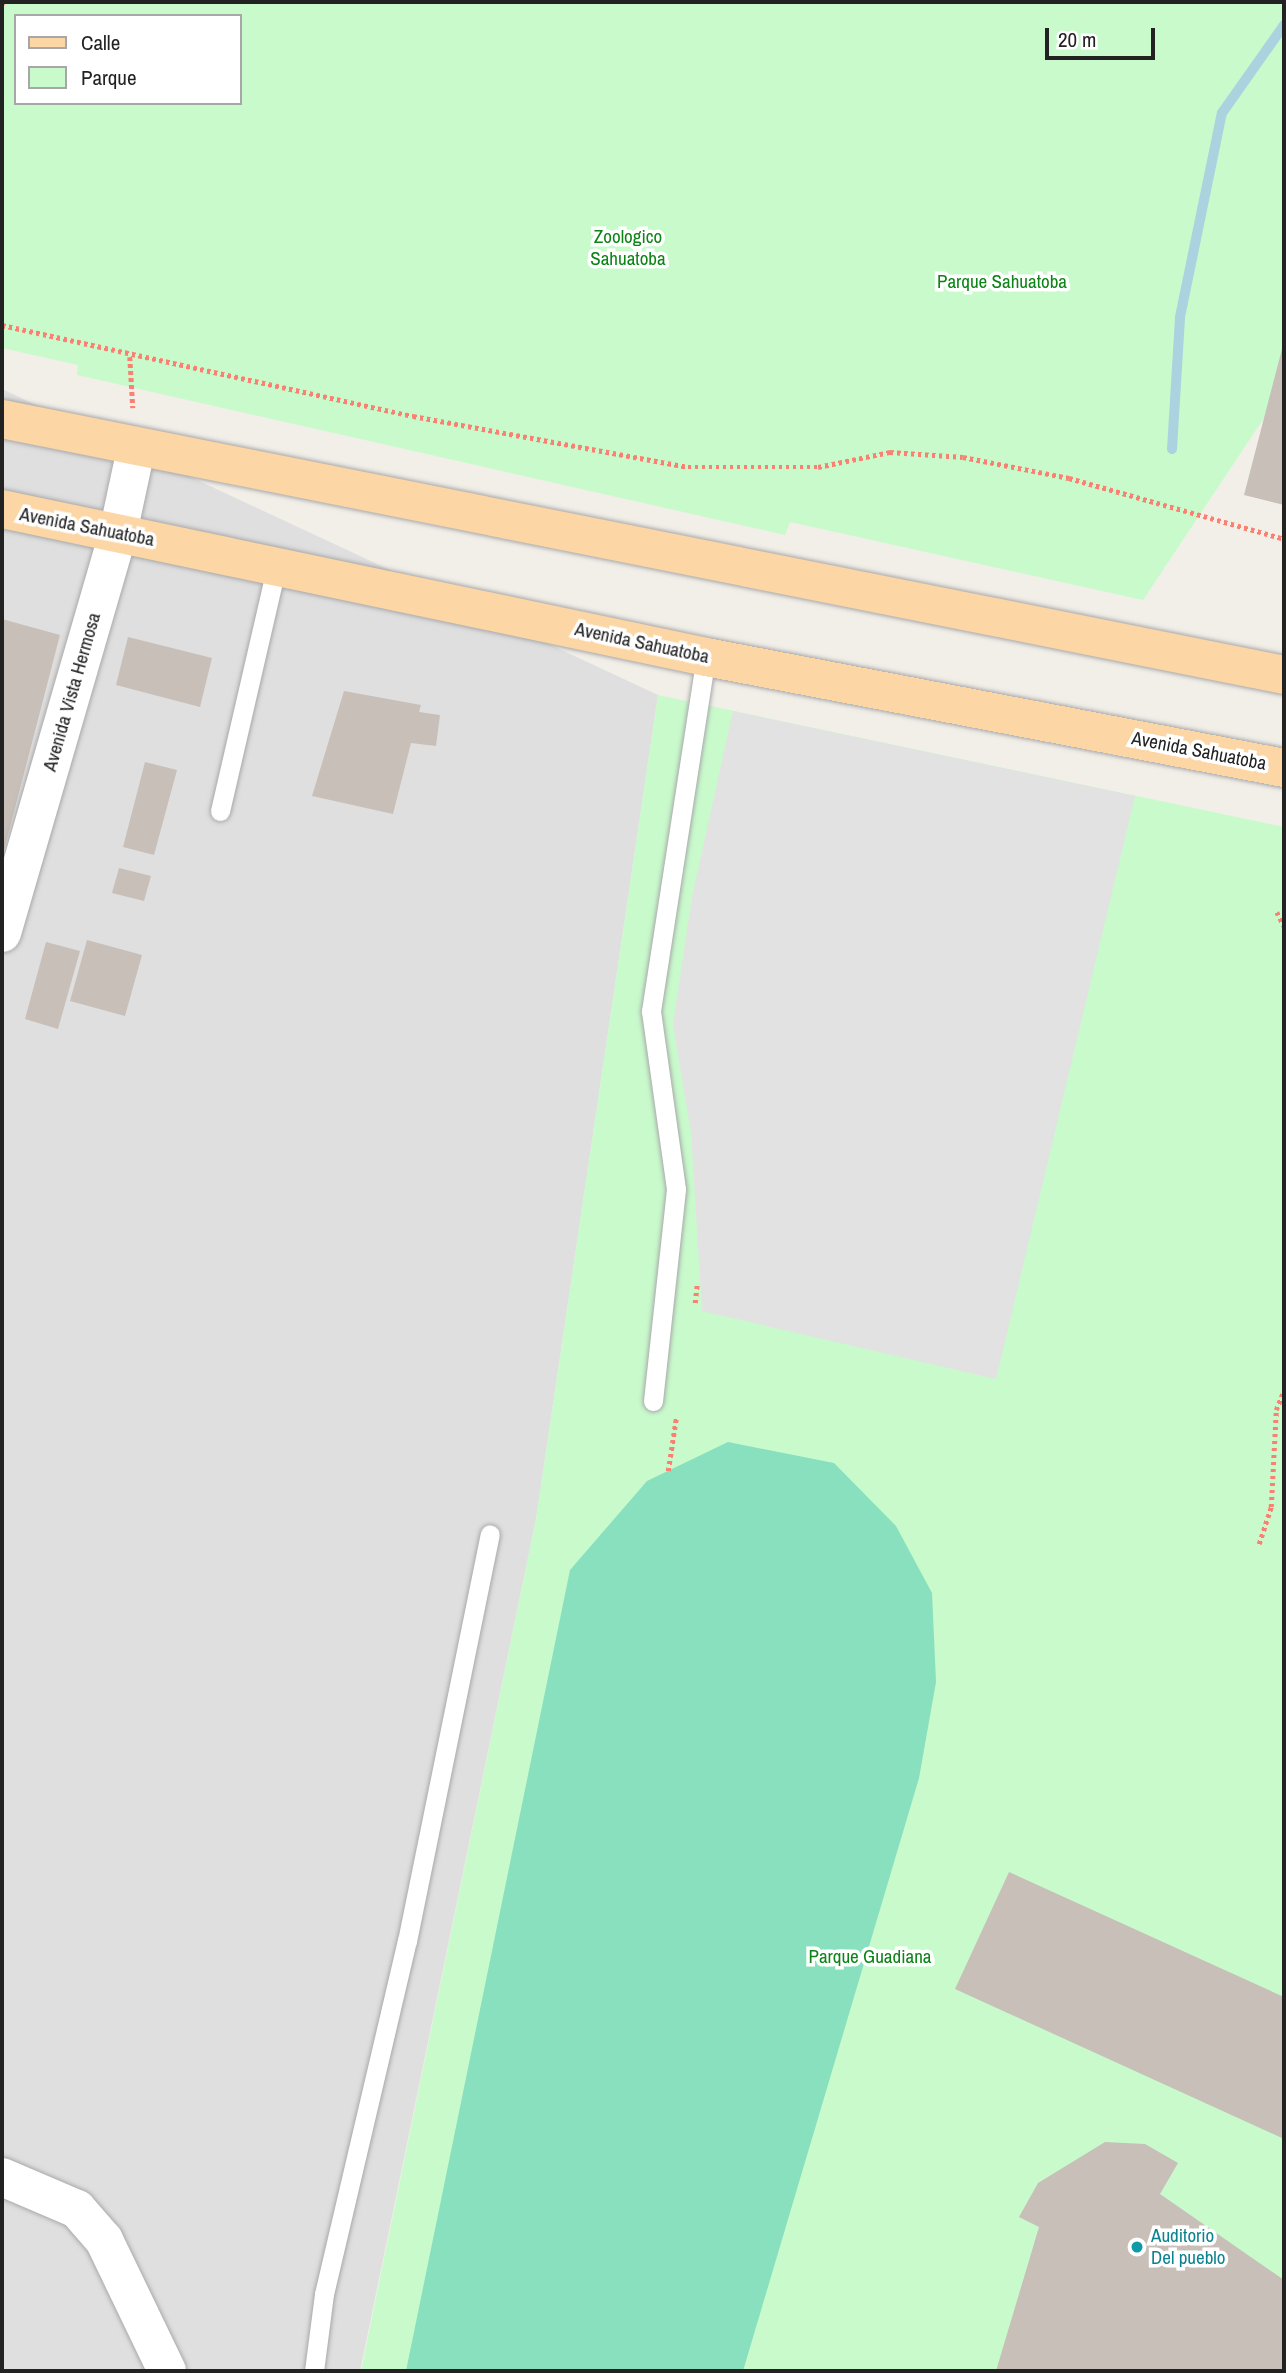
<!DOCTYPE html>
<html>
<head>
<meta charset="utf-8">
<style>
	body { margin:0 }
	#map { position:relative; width:1286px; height:2373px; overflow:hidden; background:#f2efe9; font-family:"Archivo Narrow",sans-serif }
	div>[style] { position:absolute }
	.residential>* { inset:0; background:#e0dfdf }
	.park>* { inset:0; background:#c8facc }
	.pitch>* { inset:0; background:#88e0be }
	.parking>* { inset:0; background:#e2e2e2 }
	.stream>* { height:10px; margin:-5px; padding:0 5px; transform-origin:5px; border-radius:5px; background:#aad3df }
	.building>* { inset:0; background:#c7bfb8 }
	.path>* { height:4.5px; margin-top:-2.25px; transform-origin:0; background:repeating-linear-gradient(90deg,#fa8072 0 3.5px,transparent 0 7px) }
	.roads { filter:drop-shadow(0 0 2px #a9a9a9) drop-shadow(0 0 2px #a9a9a9) }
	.lane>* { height:19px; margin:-9.5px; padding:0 9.5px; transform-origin:9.5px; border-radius:9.5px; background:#fff }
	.street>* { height:38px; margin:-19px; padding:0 19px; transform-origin:19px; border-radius:19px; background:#fff }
	.primary>* { height:38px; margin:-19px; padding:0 19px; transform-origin:19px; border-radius:19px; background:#fcd6a4 }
	.dots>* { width:19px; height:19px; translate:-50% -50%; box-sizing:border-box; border:4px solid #fff; border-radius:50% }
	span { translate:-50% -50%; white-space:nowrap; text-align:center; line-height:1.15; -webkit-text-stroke:7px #fff; paint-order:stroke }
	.park-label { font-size:19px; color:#0c8416 }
	.street-label { font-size:19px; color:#222 }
	.culture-label { font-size:19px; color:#0d838f }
	.left { translate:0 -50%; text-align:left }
	.frame { position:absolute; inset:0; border:4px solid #222; pointer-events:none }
	.legend { position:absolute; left:14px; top:14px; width:228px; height:91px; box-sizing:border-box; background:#fff; border:2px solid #a7a7a7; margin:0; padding:9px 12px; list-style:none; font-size:21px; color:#222 }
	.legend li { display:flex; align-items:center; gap:14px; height:35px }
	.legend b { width:35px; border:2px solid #a7a7a7 }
	.scale { position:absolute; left:1045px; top:28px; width:110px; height:32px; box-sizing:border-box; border:4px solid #222; border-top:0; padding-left:9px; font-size:21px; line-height:24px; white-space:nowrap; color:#222; -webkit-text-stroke:5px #fff; paint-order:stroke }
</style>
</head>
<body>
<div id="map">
	<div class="residential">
		<div style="clip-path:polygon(2px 389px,658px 695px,536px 1519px,360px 2371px,2px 2371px)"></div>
	</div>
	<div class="park">
		<div style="clip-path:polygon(evenodd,2px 2px,1284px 2px,1284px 388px,1143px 600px,790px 522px,785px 535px,77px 375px,78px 365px,2px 348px,2px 2px,16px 16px,240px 16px,240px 103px,16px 103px,16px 16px)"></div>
		<div style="clip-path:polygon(658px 695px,1284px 827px,1284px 2371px,361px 2371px,536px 1519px)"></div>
	</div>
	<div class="pitch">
		<div style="clip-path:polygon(728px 1442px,834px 1463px,896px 1526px,932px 1593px,936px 1682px,919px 1778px,743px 2371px,406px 2371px,570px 1570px,647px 1481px)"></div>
	</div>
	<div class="parking">
		<div style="clip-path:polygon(733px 711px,1135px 796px,996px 1379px,702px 1311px,691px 1132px,673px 1025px,692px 897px)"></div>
	</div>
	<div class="stream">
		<div style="left:1172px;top:449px;width:132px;rotate:-86.5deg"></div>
		<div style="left:1180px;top:317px;width:208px;rotate:-78.4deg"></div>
		<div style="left:1222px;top:113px;width:108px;rotate:-54.8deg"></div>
	</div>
	<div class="building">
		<div style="clip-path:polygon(1283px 345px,1284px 345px,1284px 505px,1244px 495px)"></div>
		<div style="clip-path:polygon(2px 619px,60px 635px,3px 854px,2px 854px)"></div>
		<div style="clip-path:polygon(128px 637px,212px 658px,200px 707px,116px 685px)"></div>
		<div style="clip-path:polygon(344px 691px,421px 705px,419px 712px,440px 715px,436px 746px,411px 743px,393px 814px,312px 796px)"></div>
		<div style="clip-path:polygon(145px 762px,177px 770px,154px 855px,123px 847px)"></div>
		<div style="clip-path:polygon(119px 868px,151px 876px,144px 901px,112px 893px)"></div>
		<div style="clip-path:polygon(87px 940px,142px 955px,125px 1016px,70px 1001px)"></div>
		<div style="clip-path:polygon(46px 942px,80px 951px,58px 1029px,25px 1019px)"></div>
		<div style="clip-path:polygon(1009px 1872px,1284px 1997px,1284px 2139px,955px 1989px)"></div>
		<div style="clip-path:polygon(1105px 2142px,1145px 2144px,1178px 2163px,1160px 2194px,1284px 2280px,1284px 2371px,996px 2371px,1039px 2227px,1019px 2217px,1038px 2183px)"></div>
	</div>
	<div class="path">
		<div style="left:2px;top:4px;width:2px;rotate:-63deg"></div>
		<div style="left:2px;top:325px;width:421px;rotate:12.5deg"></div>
		<div style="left:413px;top:416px;width:280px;rotate:10.5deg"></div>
		<div style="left:688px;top:467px;width:130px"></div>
		<div style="left:818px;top:467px;width:74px;rotate:-11.8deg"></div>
		<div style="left:890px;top:452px;width:73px;rotate:3.9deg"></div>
		<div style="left:963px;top:457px;width:108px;rotate:11.2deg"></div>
		<div style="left:1069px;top:478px;width:223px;rotate:15.8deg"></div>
		<div style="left:130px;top:357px;width:51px;rotate:86.6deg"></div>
		<div style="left:1277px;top:912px;width:16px;rotate:63deg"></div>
		<div style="left:695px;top:1303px;width:19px;rotate:-84deg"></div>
		<div style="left:668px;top:1471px;width:53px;rotate:-81.3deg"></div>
		<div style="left:1259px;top:1544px;width:39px;rotate:-72deg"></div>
		<div style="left:1271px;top:1507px;width:97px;rotate:-87deg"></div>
		<div style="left:1276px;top:1410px;width:22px;rotate:-68deg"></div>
	</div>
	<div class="roads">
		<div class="lane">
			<div style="left:220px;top:811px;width:253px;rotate:-77deg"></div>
			<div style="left:653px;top:1401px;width:213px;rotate:-83.8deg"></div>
			<div style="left:676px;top:1189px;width:180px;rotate:-98deg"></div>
			<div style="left:651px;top:1011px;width:358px;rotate:-81.2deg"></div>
			<div style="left:314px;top:2371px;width:78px;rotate:-82.6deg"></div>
			<div style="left:324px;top:2294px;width:363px;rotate:-76.8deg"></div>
			<div style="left:407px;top:1941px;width:415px;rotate:-78.5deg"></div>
		</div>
		<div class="street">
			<div style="left:2px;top:933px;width:416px;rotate:-73.8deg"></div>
			<div style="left:118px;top:533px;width:86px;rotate:-77.9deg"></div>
			<div style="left:2px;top:2177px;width:82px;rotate:23.1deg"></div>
			<div style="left:77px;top:2209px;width:41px;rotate:48.9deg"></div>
			<div style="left:104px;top:2240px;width:145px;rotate:64.3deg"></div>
		</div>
		<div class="primary">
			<div style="left:2px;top:419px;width:1307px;rotate:11.29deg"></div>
			<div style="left:2px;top:509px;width:719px;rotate:11.87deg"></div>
			<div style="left:706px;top:657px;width:589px;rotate:10.87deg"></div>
		</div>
	</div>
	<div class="dots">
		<div style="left:1137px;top:2247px;background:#0f9aa8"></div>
	</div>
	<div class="park-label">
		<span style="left:628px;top:248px">Zoologico<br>Sahuatoba</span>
		<span style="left:1002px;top:282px">Parque Sahuatoba</span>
		<span style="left:870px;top:1957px">Parque Guadiana</span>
	</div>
	<div class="street-label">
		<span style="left:87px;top:527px;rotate:11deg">Avenida Sahuatoba</span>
		<span style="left:642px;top:643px;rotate:12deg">Avenida Sahuatoba</span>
		<span style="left:72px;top:692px;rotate:-74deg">Avenida Vista Hermosa</span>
		<span style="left:1199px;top:751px;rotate:11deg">Avenida Sahuatoba</span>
	</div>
	<div class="culture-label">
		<span class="left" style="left:1151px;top:2247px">Auditorio<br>Del pueblo</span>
	</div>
	<div class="frame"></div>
	<ul class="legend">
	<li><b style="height:9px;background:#fcd6a4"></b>Calle</li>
	<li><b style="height:19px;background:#c8facc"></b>Parque</li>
	</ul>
	<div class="scale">20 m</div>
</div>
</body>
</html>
